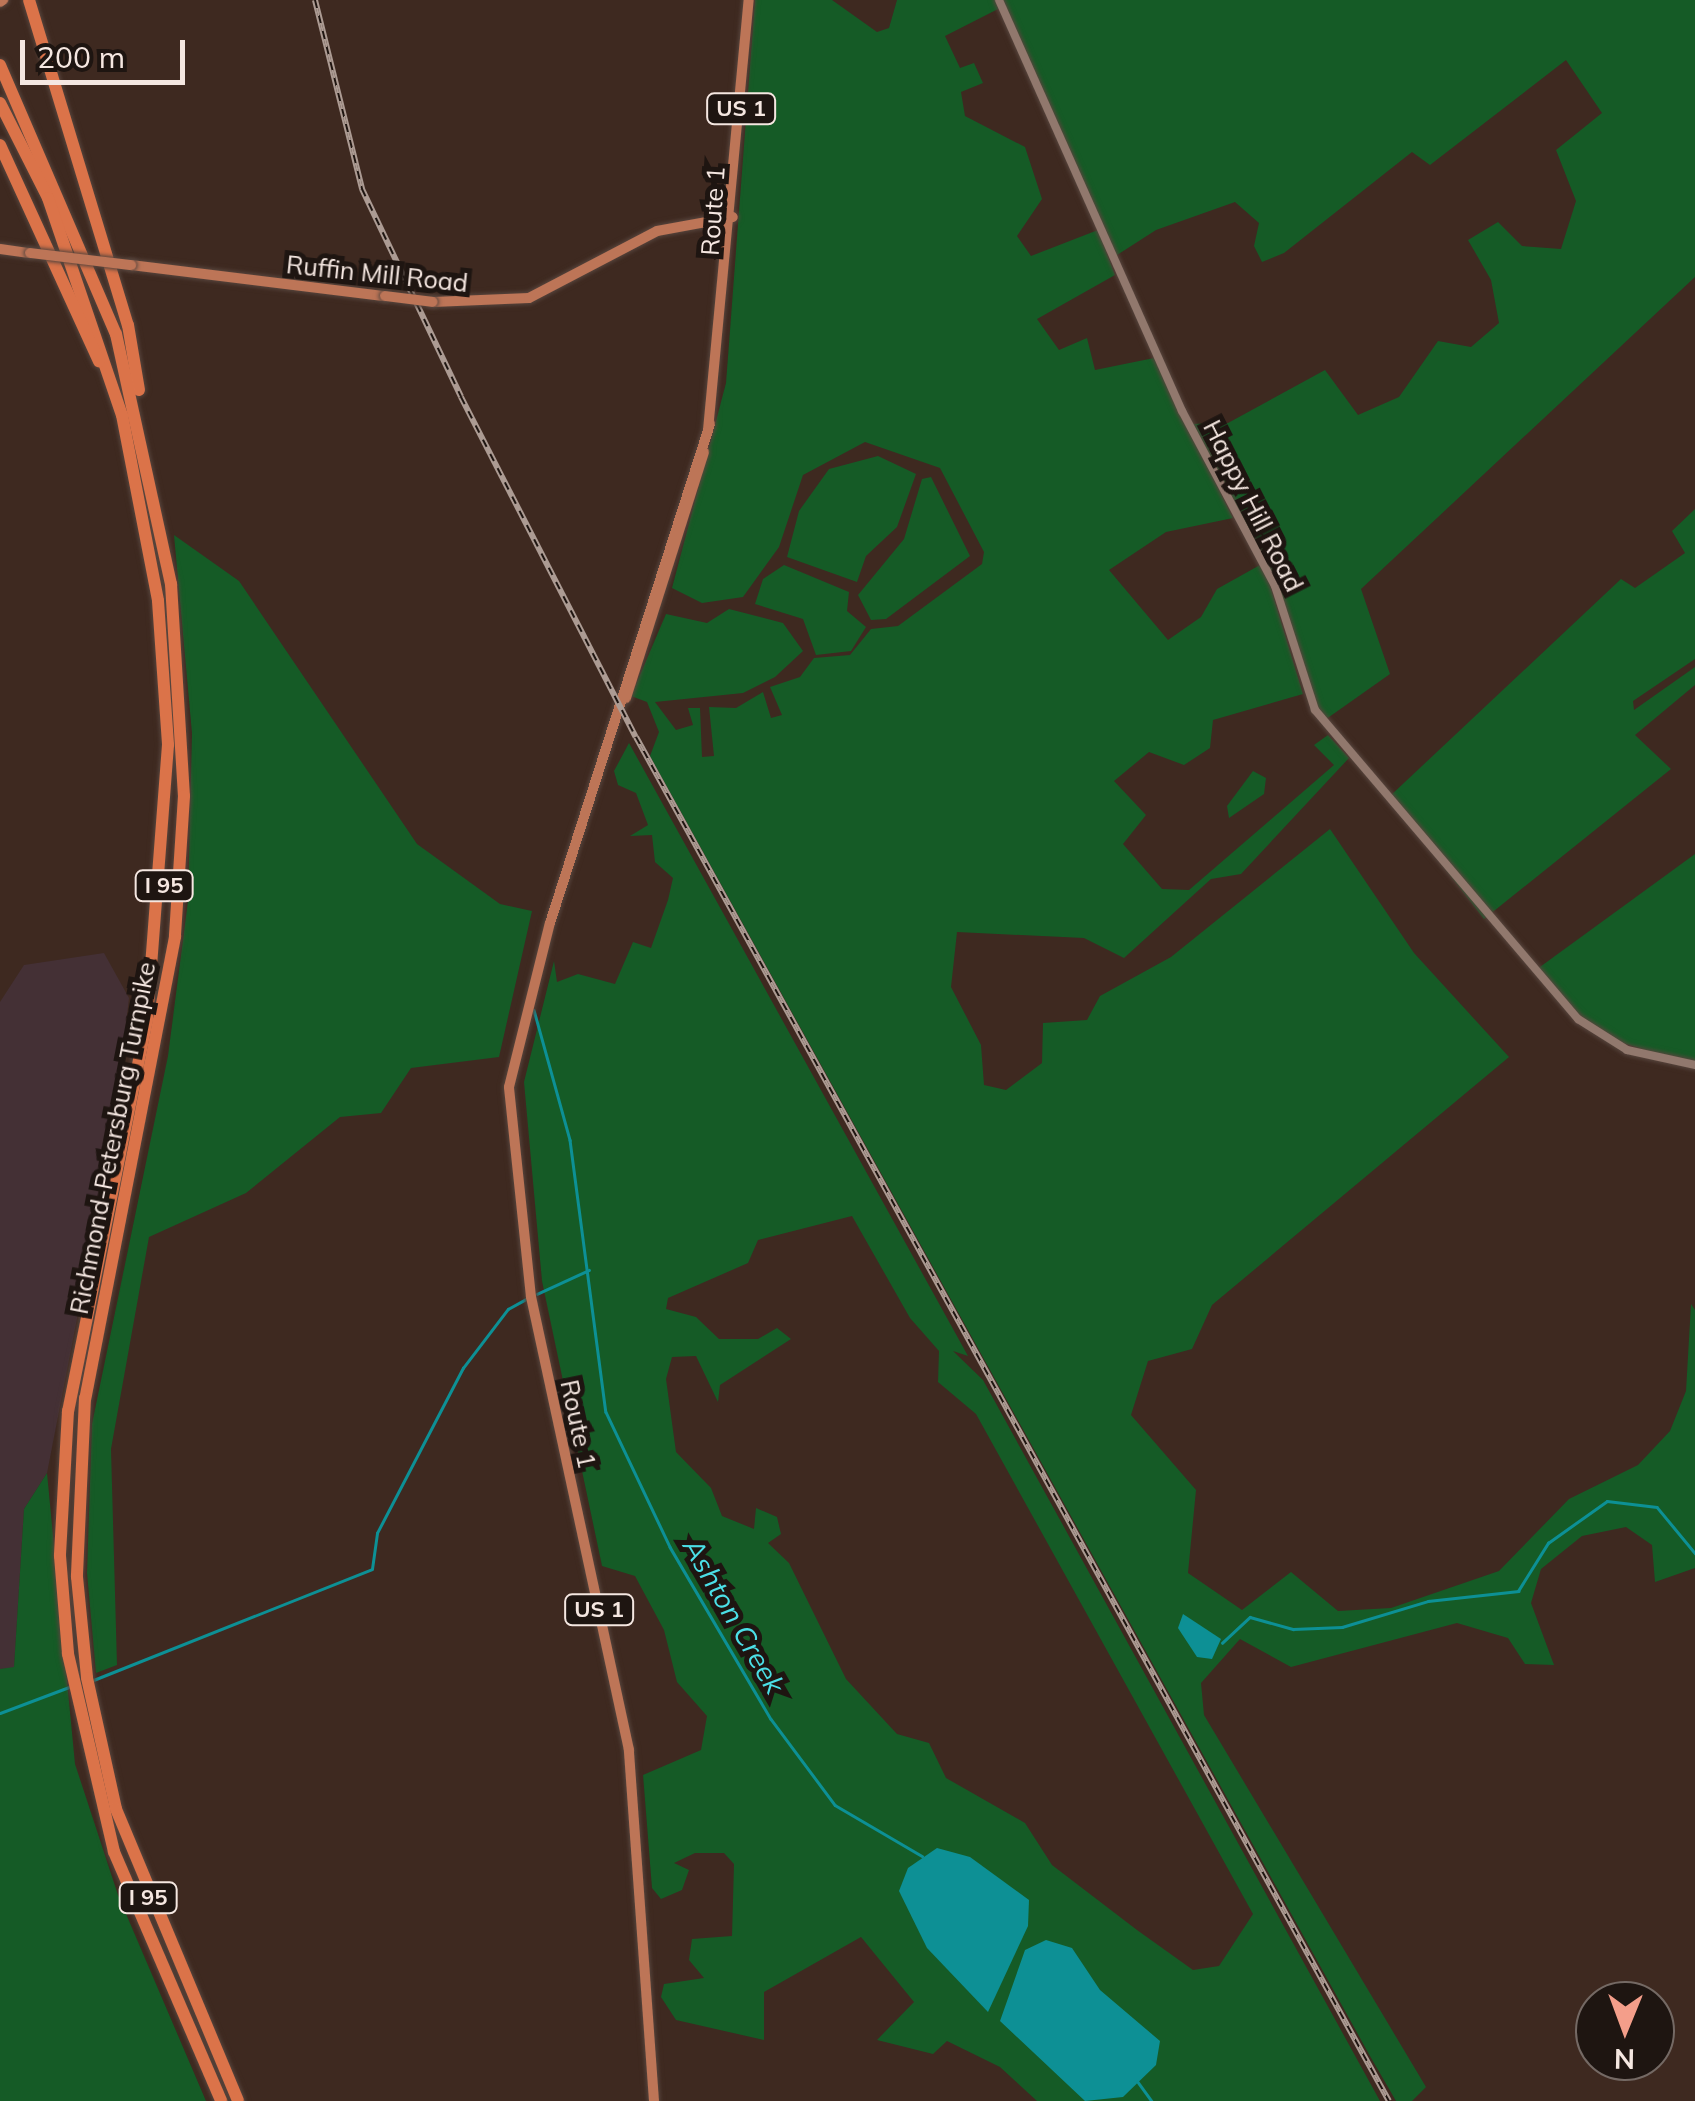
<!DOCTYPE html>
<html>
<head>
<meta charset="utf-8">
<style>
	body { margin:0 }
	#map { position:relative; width:1695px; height:2101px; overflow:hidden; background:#3e2920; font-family:Mulish,sans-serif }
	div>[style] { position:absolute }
	.industrial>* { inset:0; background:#443035 }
	.green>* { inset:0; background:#155b26 }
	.water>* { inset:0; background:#0d9095 }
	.stream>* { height:2.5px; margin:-1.25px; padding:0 1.25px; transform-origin:1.25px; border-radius:1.25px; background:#0d9095 }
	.roads { filter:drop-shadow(0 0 2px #57453d) drop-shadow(0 0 2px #57453d) }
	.minor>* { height:8px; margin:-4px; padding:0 4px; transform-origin:4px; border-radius:4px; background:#91786d }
	.major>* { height:10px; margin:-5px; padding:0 5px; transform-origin:5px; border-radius:5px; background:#bd7557 }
	.highway>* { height:12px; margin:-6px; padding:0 6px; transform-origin:6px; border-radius:6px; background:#db7349 }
	.rail>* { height:6px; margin-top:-3px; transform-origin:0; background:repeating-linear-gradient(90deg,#1e1511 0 8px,#ac9b93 0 16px); box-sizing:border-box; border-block:2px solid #ac9b93 }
	.bridges { filter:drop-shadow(0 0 2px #57453d) drop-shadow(0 0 2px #57453d) }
	.major-bridge>* { height:10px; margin:-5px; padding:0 5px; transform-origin:5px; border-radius:5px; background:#bd7557 }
	span { translate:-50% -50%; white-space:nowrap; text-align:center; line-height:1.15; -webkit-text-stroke:10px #1e1511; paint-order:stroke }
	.shield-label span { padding:2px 8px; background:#1e1511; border:2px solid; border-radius:8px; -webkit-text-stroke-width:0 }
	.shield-label { font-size:22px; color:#f5e7e1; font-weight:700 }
	.street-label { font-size:25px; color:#f5e7e1 }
	.water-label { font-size:28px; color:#4bdfe6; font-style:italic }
	.north { position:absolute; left:1575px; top:1981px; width:100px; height:100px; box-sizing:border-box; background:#1e1511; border:2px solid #746964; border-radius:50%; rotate:181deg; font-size:28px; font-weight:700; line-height:40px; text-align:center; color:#f5e7e1 }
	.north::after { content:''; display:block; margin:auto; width:35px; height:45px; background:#f49e8a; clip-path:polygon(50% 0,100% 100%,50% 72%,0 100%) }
	.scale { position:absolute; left:20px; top:40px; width:165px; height:45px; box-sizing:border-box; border:5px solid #f5e7e1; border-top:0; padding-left:12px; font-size:30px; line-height:35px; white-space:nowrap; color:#f5e7e1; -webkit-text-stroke:8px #1e1511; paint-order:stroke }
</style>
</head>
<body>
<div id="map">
	<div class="industrial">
		<div style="clip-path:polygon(104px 953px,129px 998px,114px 1128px,47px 1473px,24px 1509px,14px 1668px,0 1669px,0 1002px,24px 965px)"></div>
	</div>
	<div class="green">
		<div style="clip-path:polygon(755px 0,832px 0,877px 32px,889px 28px,897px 0,996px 0,1000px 8px,945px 36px,960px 68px,974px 63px,983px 83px,961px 92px,965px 116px,1025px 147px,1042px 199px,1017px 236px,1031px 256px,1098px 230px,1115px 275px,1037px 319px,1059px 350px,1087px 338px,1095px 370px,1154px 358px,1233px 518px,1166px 532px,1109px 570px,1168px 640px,1201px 617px,1217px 589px,1260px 565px,1269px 582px,1303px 694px,1213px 720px,1210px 748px,1184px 765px,1149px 752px,1114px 781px,1146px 815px,1123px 844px,1162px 889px,1189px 890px,1334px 765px,1314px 745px,1328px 735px,1349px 758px,1241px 874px,1211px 879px,1124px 958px,1084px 938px,957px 932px,951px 987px,981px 1045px,984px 1085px,1006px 1090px,1042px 1063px,1043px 1023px,1087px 1020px,1100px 996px,1171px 957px,1330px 829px,1414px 953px,1509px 1057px,1212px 1305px,1192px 1349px,1148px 1361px,1131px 1415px,1196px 1490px,1188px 1573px,1242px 1610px,1291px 1572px,1338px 1611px,1391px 1608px,1499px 1571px,1569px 1499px,1638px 1465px,1670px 1431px,1686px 1391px,1691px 1304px,1695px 1310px,1695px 1568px,1655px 1582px,1652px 1545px,1626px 1527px,1582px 1536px,1541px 1569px,1531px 1603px,1554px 1665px,1525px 1664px,1508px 1638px,1457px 1623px,1291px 1667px,1240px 1639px,1201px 1683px,1204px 1715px,1426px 2087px,1412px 2101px,1396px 2101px,1370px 2056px,650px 756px,659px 732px,647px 702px,631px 696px,666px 614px,707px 623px,729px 609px,783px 623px,803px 651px,775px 677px,743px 693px,655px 702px,676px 730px,693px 725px,688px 708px,700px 708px,702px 757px,714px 756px,709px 707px,736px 708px,763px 692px,771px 718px,782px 715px,770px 687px,800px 677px,814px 658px,850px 655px,871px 629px,898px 626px,982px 564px,984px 552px,940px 468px,865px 442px,803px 475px,779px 547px,743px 597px,702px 603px,672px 588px,726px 383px)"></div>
		<div style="clip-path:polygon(999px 0,1695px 0,1695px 277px,1361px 589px,1390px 674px,1322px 722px,1283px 608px,1189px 424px,1228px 423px,1325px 370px,1358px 415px,1399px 397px,1438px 341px,1471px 347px,1499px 323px,1491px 280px,1468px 240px,1498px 222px,1522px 246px,1561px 249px,1576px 201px,1556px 150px,1602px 113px,1566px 60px,1430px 165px,1412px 152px,1284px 253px,1262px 262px,1254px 246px,1259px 223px,1235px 202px,1156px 230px,1114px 257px)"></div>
		<div style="clip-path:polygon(878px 456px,916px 474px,897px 527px,866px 556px,857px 582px,787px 557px,799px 511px,829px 469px)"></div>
		<div style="clip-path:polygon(931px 477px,970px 556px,886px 619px,871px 620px,858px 595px,904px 539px,922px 479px)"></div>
		<div style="clip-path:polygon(1695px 509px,1695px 659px,1633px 701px,1634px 710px,1695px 667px,1695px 685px,1635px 735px,1671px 769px,1484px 919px,1389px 797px,1621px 579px,1635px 588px,1685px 553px,1672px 531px)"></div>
		<div style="clip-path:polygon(174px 535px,239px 581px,417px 844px,500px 904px,532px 911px,499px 1057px,411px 1068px,381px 1113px,340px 1117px,246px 1193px,149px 1237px,111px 1449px,117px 1665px,96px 1673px,87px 1573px,92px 1424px,168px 1056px,188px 901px,192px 733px)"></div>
		<div style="clip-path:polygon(784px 565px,849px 592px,847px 611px,866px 627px,851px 651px,816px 655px,803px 619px,755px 604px,763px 579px)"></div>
		<div style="clip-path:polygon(evenodd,629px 743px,968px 1356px,953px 1351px,983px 1380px,1380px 2101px,1037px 2101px,1000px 2067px,947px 2041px,933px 2054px,877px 2040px,914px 2002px,861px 1937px,764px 1992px,764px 2040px,676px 2020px,661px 1997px,664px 1984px,704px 1978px,689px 1960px,692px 1939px,732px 1936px,734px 1864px,724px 1853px,695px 1853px,674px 1863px,689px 1870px,682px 1890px,661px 1899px,652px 1888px,643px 1775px,701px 1750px,707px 1716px,677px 1682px,664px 1630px,635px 1576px,602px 1566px,542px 1281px,524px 1082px,554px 961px,557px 982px,578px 974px,615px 984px,633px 942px,651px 948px,668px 900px,673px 878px,655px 862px,652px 835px,630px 836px,648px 825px,636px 793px,618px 785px,614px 771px,629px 743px,852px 1216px,910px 1318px,939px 1351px,938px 1382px,976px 1414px,1253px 1914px,1219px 1966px,1193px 1970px,1137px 1930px,1052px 1865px,1025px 1823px,946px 1778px,929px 1743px,897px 1734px,846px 1679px,789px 1563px,768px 1543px,781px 1534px,777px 1517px,756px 1508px,754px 1529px,722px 1516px,711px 1488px,676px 1452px,666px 1379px,672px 1357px,696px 1356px,718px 1402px,720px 1385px,791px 1339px,777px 1328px,758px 1339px,719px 1339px,696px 1317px,666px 1309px,668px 1298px,748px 1263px,758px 1240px,852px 1216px)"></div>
		<div style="clip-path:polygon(1253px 771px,1266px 778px,1264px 794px,1229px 818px,1227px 806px)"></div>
		<div style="clip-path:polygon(1695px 854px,1695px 1065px,1600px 1036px,1533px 972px)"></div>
		<div style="clip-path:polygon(47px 1473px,75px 1764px,118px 1895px,206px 2101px,0 2101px,0 1669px,14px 1667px,24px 1509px)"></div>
	</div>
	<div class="water">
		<div style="clip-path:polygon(1183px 1614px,1221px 1639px,1212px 1659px,1197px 1657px,1178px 1628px)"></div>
		<div style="clip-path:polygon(937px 1848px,970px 1857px,1029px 1900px,1028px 1926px,988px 2012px,927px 1948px,899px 1891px,908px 1868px)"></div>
		<div style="clip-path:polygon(1046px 1940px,1072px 1948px,1100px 1990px,1160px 2041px,1156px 2065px,1123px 2097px,1085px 2101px,1000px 2021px,1025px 1950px)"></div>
	</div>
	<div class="stream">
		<div style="left:534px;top:1010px;width:135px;rotate:74.5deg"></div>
		<div style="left:570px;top:1140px;width:274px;rotate:82.5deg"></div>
		<div style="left:606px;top:1412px;width:149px;rotate:64.6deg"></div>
		<div style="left:670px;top:1547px;width:199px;rotate:59.6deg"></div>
		<div style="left:771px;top:1719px;width:107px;rotate:53.3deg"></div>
		<div style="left:835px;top:1805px;width:101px;rotate:30.4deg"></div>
		<div style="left:537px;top:1294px;width:57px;rotate:-24.8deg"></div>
		<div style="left:1222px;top:1643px;width:38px;rotate:-43deg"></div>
		<div style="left:1250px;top:1617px;width:45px;rotate:15.6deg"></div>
		<div style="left:1293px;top:1629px;width:49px;rotate:-2.3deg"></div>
		<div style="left:1342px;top:1627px;width:90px;rotate:-16.8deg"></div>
		<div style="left:1428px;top:1601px;width:91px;rotate:-6.3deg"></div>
		<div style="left:1518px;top:1591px;width:57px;rotate:-58deg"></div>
		<div style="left:1548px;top:1543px;width:72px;rotate:-35.4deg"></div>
		<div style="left:1607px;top:1501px;width:50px;rotate:6.8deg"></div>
		<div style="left:1657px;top:1507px;width:60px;rotate:50.4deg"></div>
		<div style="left:91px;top:1681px;width:302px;rotate:-21.7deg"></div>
		<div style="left:372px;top:1569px;width:36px;rotate:-82deg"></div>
		<div style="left:377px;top:1533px;width:186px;rotate:-62.5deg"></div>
		<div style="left:463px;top:1368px;width:74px;rotate:-52.7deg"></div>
		<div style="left:508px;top:1309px;width:23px;rotate:-29deg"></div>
		<div style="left:0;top:1713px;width:74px;rotate:-20.6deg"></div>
		<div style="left:1138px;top:2082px;width:24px;rotate:54deg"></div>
	</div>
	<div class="roads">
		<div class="minor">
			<div style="left:999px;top:0;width:450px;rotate:66deg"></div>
			<div style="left:1182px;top:411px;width:198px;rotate:62deg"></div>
			<div style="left:1275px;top:586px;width:130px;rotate:72.1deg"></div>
			<div style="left:1315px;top:710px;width:406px;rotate:49.6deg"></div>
			<div style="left:1578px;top:1019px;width:58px;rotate:32.3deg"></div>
			<div style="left:1627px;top:1050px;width:70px;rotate:12.4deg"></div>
		</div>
		<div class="major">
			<div style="left:0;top:2px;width:4px;rotate:-34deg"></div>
			<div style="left:0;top:249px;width:30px;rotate:8deg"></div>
			<div style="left:131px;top:265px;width:256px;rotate:7deg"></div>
			<div style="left:433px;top:302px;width:96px;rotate:-2.4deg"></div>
			<div style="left:529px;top:298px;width:144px;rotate:-27.6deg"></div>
			<div style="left:657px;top:231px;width:77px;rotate:-10.4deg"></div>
			<div style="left:708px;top:430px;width:432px;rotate:-84.6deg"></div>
			<div style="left:626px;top:698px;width:258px;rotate:-72.4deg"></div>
			<div style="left:654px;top:2101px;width:352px;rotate:-94.1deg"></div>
			<div style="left:629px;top:1750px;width:463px;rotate:-102.2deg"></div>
			<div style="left:531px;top:1297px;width:211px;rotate:-96deg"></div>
			<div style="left:509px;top:1087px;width:169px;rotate:-76deg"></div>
			<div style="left:550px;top:923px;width:524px;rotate:-72.22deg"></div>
		</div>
		<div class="highway">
			<div style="left:29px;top:0;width:340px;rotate:73.1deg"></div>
			<div style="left:128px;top:325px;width:66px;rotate:80.4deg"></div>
			<div style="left:0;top:65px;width:293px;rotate:66.7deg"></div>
			<div style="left:116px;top:334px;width:256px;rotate:77.6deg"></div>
			<div style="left:171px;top:584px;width:212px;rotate:86.5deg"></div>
			<div style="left:184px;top:796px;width:141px;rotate:93.7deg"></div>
			<div style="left:175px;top:937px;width:470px;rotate:101deg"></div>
			<div style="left:85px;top:1398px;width:179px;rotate:92.6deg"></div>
			<div style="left:77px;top:1577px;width:101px;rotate:84.3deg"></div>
			<div style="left:87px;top:1678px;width:134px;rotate:77.5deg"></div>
			<div style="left:116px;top:1809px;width:316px;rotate:67.3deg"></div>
			<div style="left:0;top:103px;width:106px;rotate:63.2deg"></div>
			<div style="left:48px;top:198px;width:229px;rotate:71.2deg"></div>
			<div style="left:122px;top:415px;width:189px;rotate:79deg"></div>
			<div style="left:158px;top:601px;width:144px;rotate:86deg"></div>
			<div style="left:168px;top:745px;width:276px;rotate:94.4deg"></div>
			<div style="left:147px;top:1020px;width:399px;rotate:101.4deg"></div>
			<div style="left:68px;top:1411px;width:145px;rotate:93.2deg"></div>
			<div style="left:60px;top:1556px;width:98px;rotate:85.3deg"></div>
			<div style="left:68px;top:1654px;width:203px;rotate:76.9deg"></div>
			<div style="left:114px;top:1852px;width:271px;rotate:66.7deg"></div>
			<div style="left:0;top:145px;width:238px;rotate:65.4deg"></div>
		</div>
	</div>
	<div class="rail">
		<div style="left:315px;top:0;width:195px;rotate:76deg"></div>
		<div style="left:362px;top:189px;width:230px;rotate:64.5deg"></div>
		<div style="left:461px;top:397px;width:382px;rotate:62.8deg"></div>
		<div style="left:636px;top:737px;width:1558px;rotate:61.1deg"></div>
	</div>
	<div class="bridges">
		<div class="major-bridge">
			<div style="left:30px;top:253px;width:102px;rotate:6.8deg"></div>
			<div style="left:385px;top:296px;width:48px;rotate:7.1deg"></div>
		</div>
	</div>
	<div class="shield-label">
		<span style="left:741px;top:109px">US 1</span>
		<span style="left:164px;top:886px">I 95</span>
		<span style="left:599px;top:1610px">US 1</span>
		<span style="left:148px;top:1898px">I 95</span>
	</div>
	<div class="street-label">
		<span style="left:713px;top:211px;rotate:-86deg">Route 1</span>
		<span style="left:377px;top:274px;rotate:6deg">Ruffin Mill Road</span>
		<span style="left:1253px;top:506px;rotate:63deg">Happy Hill Road</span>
		<span style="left:113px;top:1138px;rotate:-79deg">Richmond-Petersburg Turnpike</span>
		<span style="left:578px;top:1424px;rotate:78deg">Route 1</span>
	</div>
	<div class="water-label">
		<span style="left:734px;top:1616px;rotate:60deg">Ashton Creek</span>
	</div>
	<div class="north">N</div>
	<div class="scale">200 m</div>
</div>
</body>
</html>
